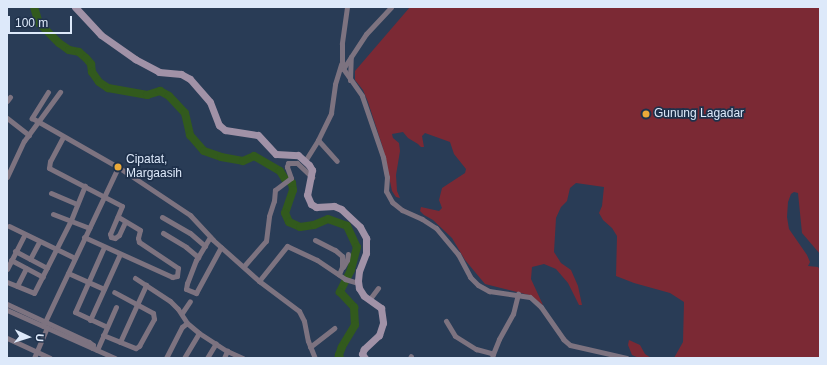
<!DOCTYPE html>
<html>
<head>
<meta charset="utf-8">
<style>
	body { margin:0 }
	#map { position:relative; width:827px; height:365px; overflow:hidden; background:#293c56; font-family:Helvetica,sans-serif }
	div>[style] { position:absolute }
	.green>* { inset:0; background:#7b2934 }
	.river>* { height:8px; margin:-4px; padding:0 4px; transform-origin:4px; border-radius:4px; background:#325a1d }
	.street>* { height:5px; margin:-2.5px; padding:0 2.5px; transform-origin:2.5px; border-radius:2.5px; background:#7d7380 }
	.secondary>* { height:7px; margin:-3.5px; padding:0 3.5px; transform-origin:3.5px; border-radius:3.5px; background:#a192a7 }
	.dots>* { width:11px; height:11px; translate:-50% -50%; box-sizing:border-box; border:2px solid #1f314b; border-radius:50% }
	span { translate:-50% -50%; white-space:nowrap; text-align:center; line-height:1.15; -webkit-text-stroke:3.5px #1f314b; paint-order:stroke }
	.poi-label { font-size:12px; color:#dde9fa }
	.left { translate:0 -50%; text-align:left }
	.frame { position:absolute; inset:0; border:8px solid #dde9fa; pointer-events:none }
	.north { position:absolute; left:8px; top:317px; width:40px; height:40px; -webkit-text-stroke:3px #1f314b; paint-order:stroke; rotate:94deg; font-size:11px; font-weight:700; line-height:16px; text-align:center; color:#dde9fa }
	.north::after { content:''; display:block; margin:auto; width:14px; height:18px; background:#dde9fa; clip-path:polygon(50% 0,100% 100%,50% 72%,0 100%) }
	.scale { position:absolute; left:8px; top:16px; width:64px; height:18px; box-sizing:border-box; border:2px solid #dde9fa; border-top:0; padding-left:5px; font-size:12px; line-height:14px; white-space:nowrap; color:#dde9fa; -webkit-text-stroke:3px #1f314b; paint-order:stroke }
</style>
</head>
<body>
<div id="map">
	<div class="green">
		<div style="clip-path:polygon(410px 7px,820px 7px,820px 254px,802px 233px,798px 193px,794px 192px,791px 194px,788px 202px,787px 217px,789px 229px,807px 255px,810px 262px,808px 266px,818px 267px,820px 270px,820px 358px,674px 358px,683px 342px,684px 302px,670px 293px,634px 283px,616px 276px,617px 236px,612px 228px,603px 220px,599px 213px,602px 206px,604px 187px,576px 183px,570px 188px,567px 201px,561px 207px,556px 218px,554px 252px,561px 263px,571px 270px,578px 286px,582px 305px,579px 305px,568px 283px,556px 269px,544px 264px,532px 267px,531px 279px,543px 305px,529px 295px,485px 284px,465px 260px,452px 238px,433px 220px,424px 215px,420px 211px,421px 207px,439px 211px,442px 208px,439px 200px,442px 188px,465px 173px,466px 169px,454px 154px,450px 142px,425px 133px,422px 136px,424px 147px,421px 147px,418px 144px,408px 138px,403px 132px,392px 134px,393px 138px,399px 143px,400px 151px,396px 175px,397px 191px,400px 198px,396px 197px,392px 191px,383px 148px,368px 102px,363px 90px,355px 80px,355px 71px)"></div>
		<div style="clip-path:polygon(629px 340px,640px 345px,645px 354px,651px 358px,639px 358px,632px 355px,628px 345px)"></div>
	</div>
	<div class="river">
		<div style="left:34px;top:7px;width:17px;rotate:73deg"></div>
		<div style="left:39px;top:23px;width:28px;rotate:45deg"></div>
		<div style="left:59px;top:43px;width:12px;rotate:35deg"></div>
		<div style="left:69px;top:50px;width:10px;rotate:11deg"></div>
		<div style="left:79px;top:52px;width:9px;rotate:41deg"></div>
		<div style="left:86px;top:58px;width:8px;rotate:50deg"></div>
		<div style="left:91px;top:64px;width:8px;rotate:83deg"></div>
		<div style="left:92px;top:72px;width:12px;rotate:55deg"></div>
		<div style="left:99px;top:82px;width:11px;rotate:34deg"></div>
		<div style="left:108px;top:88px;width:40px;rotate:10deg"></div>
		<div style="left:147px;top:95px;width:14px;rotate:-17deg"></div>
		<div style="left:160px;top:91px;width:10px;rotate:29deg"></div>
		<div style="left:169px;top:96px;width:23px;rotate:47deg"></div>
		<div style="left:185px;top:113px;width:23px;rotate:77deg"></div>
		<div style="left:190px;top:135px;width:21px;rotate:49deg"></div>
		<div style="left:204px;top:151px;width:18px;rotate:19deg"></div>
		<div style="left:221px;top:157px;width:22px;rotate:10deg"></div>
		<div style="left:243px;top:161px;width:12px;rotate:-24deg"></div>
		<div style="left:254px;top:156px;width:30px;rotate:30deg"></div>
		<div style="left:280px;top:171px;width:9px;rotate:58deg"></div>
		<div style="left:285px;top:179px;width:8px;rotate:30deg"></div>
		<div style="left:292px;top:183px;width:7px;rotate:82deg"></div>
		<div style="left:293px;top:190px;width:24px;rotate:109deg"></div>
		<div style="left:285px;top:213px;width:10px;rotate:66deg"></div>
		<div style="left:289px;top:222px;width:12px;rotate:24deg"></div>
		<div style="left:300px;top:227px;width:14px;rotate:-8deg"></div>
		<div style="left:314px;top:225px;width:15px;rotate:-23deg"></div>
		<div style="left:328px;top:219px;width:20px;rotate:20deg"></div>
		<div style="left:347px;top:226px;width:23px;rotate:65deg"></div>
		<div style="left:357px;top:247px;width:24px;rotate:105deg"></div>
		<div style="left:351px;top:270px;width:25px;rotate:117deg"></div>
		<div style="left:340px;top:292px;width:21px;rotate:47deg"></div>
		<div style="left:354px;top:307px;width:18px;rotate:87deg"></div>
		<div style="left:355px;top:325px;width:26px;rotate:121deg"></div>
		<div style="left:342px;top:347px;width:9px;rotate:111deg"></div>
		<div style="left:339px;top:355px;width:3px;rotate:72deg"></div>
	</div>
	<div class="street">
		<div style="left:347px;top:7px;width:37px;rotate:98deg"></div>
		<div style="left:342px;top:44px;width:23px;rotate:90deg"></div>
		<div style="left:342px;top:67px;width:35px;rotate:55deg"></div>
		<div style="left:362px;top:96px;width:65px;rotate:71deg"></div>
		<div style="left:383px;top:157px;width:20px;rotate:79deg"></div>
		<div style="left:387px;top:177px;width:14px;rotate:94deg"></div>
		<div style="left:386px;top:191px;width:13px;rotate:61deg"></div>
		<div style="left:392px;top:202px;width:13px;rotate:39deg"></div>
		<div style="left:402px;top:210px;width:22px;rotate:24deg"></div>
		<div style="left:422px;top:219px;width:17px;rotate:33deg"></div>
		<div style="left:436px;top:228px;width:34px;rotate:50deg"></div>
		<div style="left:458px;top:254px;width:26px;rotate:62deg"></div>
		<div style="left:470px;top:277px;width:11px;rotate:45deg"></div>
		<div style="left:478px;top:285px;width:13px;rotate:29deg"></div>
		<div style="left:489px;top:291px;width:41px;rotate:8.3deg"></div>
		<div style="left:530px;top:297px;width:15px;rotate:42deg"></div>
		<div style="left:541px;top:307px;width:39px;rotate:55deg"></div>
		<div style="left:563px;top:339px;width:9px;rotate:41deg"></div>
		<div style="left:570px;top:345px;width:58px;rotate:12.8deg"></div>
		<div style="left:343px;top:69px;width:42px;rotate:-56.7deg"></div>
		<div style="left:366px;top:34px;width:37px;rotate:-47deg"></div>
		<div style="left:350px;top:80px;width:23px;rotate:-88deg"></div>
		<div style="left:48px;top:92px;width:31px;rotate:122deg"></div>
		<div style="left:32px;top:118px;width:99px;rotate:29.7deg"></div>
		<div style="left:118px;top:167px;width:87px;rotate:33.7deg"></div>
		<div style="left:190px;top:215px;width:34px;rotate:47deg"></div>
		<div style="left:213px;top:240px;width:62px;rotate:41.7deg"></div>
		<div style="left:259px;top:281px;width:50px;rotate:36.9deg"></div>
		<div style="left:299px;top:311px;width:11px;rotate:63deg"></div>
		<div style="left:304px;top:321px;width:20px;rotate:79deg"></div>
		<div style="left:308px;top:341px;width:18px;rotate:68deg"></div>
		<div style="left:7px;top:101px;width:5px;rotate:-53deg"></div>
		<div style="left:7px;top:118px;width:28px;rotate:38deg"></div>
		<div style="left:63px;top:137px;width:27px;rotate:118deg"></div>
		<div style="left:50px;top:161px;width:7px;rotate:98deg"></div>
		<div style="left:49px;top:168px;width:82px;rotate:27.5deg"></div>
		<div style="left:122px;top:206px;width:30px;rotate:113deg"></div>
		<div style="left:110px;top:234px;width:3px;rotate:72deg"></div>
		<div style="left:111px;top:237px;width:4px;rotate:14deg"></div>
		<div style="left:115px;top:238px;width:5px;rotate:-37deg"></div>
		<div style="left:119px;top:235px;width:14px;rotate:-65deg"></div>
		<div style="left:318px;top:140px;width:28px;rotate:48deg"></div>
		<div style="left:305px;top:161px;width:25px;rotate:-58deg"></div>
		<div style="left:318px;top:140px;width:30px;rotate:-64deg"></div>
		<div style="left:331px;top:113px;width:29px;rotate:-82deg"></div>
		<div style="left:335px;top:84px;width:21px;rotate:-73deg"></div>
		<div style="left:7px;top:177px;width:40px;rotate:-65deg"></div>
		<div style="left:24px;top:141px;width:61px;rotate:-53.7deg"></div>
		<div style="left:51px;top:193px;width:28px;rotate:23deg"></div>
		<div style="left:53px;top:214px;width:39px;rotate:21deg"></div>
		<div style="left:162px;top:217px;width:32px;rotate:30deg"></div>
		<div style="left:190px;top:233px;width:20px;rotate:41deg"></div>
		<div style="left:9px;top:226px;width:73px;rotate:25.9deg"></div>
		<div style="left:163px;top:233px;width:27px;rotate:31deg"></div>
		<div style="left:186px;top:247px;width:16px;rotate:40deg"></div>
		<div style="left:84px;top:237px;width:97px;rotate:24.4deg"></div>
		<div style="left:172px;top:277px;width:5px;rotate:-11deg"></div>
		<div style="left:177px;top:276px;width:8px;rotate:-83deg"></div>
		<div style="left:178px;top:268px;width:47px;rotate:-146.3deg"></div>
		<div style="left:139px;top:242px;width:4px;rotate:-104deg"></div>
		<div style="left:138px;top:238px;width:8px;rotate:-76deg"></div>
		<div style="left:140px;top:230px;width:26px;rotate:-149deg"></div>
		<div style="left:210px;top:237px;width:27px;rotate:121deg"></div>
		<div style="left:196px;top:260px;width:25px;rotate:111deg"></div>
		<div style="left:187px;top:283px;width:6px;rotate:99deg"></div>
		<div style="left:186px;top:289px;width:11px;rotate:22deg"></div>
		<div style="left:196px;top:293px;width:52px;rotate:-61.5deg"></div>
		<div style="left:315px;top:240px;width:22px;rotate:27deg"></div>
		<div style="left:335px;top:250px;width:9px;rotate:41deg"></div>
		<div style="left:342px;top:256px;width:11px;rotate:90deg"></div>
		<div style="left:342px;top:267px;width:8px;rotate:113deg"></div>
		<div style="left:104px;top:247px;width:71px;rotate:114deg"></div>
		<div style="left:75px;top:312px;width:35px;rotate:25deg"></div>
		<div style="left:15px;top:251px;width:36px;rotate:28deg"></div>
		<div style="left:30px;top:259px;width:19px;rotate:-62deg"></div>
		<div style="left:11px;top:260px;width:36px;rotate:28deg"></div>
		<div style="left:244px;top:266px;width:33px;rotate:-49deg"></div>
		<div style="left:266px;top:241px;width:25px;rotate:-83deg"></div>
		<div style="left:269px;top:216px;width:16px;rotate:-72deg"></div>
		<div style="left:274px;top:201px;width:11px;rotate:-85deg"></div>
		<div style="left:275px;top:190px;width:20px;rotate:-37deg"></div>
		<div style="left:291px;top:178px;width:12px;rotate:-110deg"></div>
		<div style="left:287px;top:167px;width:4px;rotate:-76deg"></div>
		<div style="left:288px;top:163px;width:9px"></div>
		<div style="left:297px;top:163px;width:21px;rotate:43deg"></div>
		<div style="left:343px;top:267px;width:8px;rotate:-60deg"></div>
		<div style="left:347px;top:260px;width:6px;rotate:-81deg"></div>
		<div style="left:7px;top:269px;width:38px;rotate:-63deg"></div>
		<div style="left:68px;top:273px;width:39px;rotate:24deg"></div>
		<div style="left:135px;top:278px;width:42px;rotate:33.3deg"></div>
		<div style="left:170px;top:301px;width:11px;rotate:45deg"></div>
		<div style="left:178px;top:309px;width:17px;rotate:57deg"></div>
		<div style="left:187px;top:323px;width:16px;rotate:40deg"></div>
		<div style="left:199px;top:333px;width:33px;rotate:33deg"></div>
		<div style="left:227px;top:351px;width:17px;rotate:24deg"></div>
		<div style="left:259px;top:281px;width:45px;rotate:-51.3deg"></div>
		<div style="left:287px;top:246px;width:33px;rotate:25deg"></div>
		<div style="left:317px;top:260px;width:34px;rotate:34deg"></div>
		<div style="left:345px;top:279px;width:14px;rotate:17deg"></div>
		<div style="left:7px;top:282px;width:29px;rotate:22deg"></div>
		<div style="left:34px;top:293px;width:82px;rotate:-63.1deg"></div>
		<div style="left:71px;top:220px;width:37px;rotate:-68deg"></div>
		<div style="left:17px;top:286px;width:20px;rotate:-63deg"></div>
		<div style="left:369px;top:300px;width:15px;rotate:-53deg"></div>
		<div style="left:7px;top:304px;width:90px;rotate:24.9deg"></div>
		<div style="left:89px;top:342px;width:5px;rotate:37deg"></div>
		<div style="left:93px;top:345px;width:3px;rotate:108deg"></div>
		<div style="left:7px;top:310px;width:118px;rotate:24deg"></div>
		<div style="left:182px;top:313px;width:14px;rotate:-56deg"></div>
		<div style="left:90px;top:320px;width:72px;rotate:-65.6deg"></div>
		<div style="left:446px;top:321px;width:17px;rotate:59deg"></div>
		<div style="left:455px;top:336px;width:25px;rotate:32deg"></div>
		<div style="left:476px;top:349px;width:16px;rotate:15deg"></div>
		<div style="left:491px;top:353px;width:2px;rotate:27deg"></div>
		<div style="left:493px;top:354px;width:4px;rotate:104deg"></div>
		<div style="left:43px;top:326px;width:176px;rotate:-64.7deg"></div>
		<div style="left:103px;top:335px;width:35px;rotate:22deg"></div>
		<div style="left:136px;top:348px;width:4px;rotate:-34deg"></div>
		<div style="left:139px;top:346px;width:31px;rotate:-61deg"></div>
		<div style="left:154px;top:319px;width:6px;rotate:-99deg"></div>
		<div style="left:153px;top:313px;width:44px;rotate:-151.7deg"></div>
		<div style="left:7px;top:338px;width:47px;rotate:24.9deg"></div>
		<div style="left:120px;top:342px;width:63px;rotate:-65.5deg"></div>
		<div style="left:310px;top:347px;width:31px;rotate:-38deg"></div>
		<div style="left:97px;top:350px;width:47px;rotate:-66.2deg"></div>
		<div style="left:493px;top:354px;width:16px;rotate:-68deg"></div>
		<div style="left:499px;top:339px;width:29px;rotate:-61deg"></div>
		<div style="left:513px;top:314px;width:21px;rotate:-76deg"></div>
		<div style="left:34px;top:358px;width:33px;rotate:-67deg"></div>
		<div style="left:166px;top:358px;width:35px;rotate:-63deg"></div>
		<div style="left:182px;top:327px;width:6px;rotate:-39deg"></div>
		<div style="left:184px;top:358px;width:29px;rotate:-59deg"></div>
		<div style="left:207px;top:358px;width:17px;rotate:-59deg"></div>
		<div style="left:224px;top:358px;width:8px;rotate:-67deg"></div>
		<div style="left:410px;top:358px;width:2px;rotate:-63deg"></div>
	</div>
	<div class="secondary">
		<div style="left:75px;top:7px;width:38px;rotate:47deg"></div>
		<div style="left:101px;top:35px;width:42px;rotate:35.2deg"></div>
		<div style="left:135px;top:59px;width:27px;rotate:28deg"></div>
		<div style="left:159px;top:72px;width:22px;rotate:5deg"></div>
		<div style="left:181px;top:74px;width:10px;rotate:29deg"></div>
		<div style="left:190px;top:79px;width:30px;rotate:49deg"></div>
		<div style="left:210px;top:102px;width:25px;rotate:69deg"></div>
		<div style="left:219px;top:125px;width:8px;rotate:40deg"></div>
		<div style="left:225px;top:130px;width:33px;rotate:9deg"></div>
		<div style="left:258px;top:135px;width:26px;rotate:47deg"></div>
		<div style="left:276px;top:154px;width:22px;rotate:3deg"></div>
		<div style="left:298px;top:155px;width:15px;rotate:42deg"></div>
		<div style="left:309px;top:165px;width:6px;rotate:59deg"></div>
		<div style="left:312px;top:170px;width:25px;rotate:101deg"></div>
		<div style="left:307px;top:195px;width:10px;rotate:66deg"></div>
		<div style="left:311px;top:204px;width:6px;rotate:31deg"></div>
		<div style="left:316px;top:207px;width:18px;rotate:-3deg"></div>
		<div style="left:334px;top:206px;width:8px;rotate:23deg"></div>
		<div style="left:341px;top:209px;width:26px;rotate:43deg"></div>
		<div style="left:360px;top:227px;width:13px;rotate:61deg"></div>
		<div style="left:366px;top:238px;width:15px;rotate:90deg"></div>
		<div style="left:366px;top:253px;width:19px;rotate:111deg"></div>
		<div style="left:359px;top:271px;width:10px;rotate:96deg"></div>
		<div style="left:358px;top:281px;width:7px;rotate:82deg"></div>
		<div style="left:359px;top:288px;width:9px;rotate:58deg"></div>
		<div style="left:364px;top:296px;width:21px;rotate:35deg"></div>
		<div style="left:381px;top:308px;width:15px;rotate:82deg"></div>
		<div style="left:383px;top:323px;width:13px;rotate:108deg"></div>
		<div style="left:379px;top:335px;width:21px;rotate:137deg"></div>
		<div style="left:364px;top:349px;width:5px;rotate:112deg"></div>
		<div style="left:362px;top:354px;width:5px;rotate:53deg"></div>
	</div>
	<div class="dots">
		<div style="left:646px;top:114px;background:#eba939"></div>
		<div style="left:118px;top:167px;background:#eba939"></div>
	</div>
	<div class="poi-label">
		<span class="left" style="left:654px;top:114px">Gunung Lagadar</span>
		<span class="left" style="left:126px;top:167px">Cipatat,<br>Margaasih</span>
	</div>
	<div class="frame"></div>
	<div class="north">U</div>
	<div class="scale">100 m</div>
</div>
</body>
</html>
